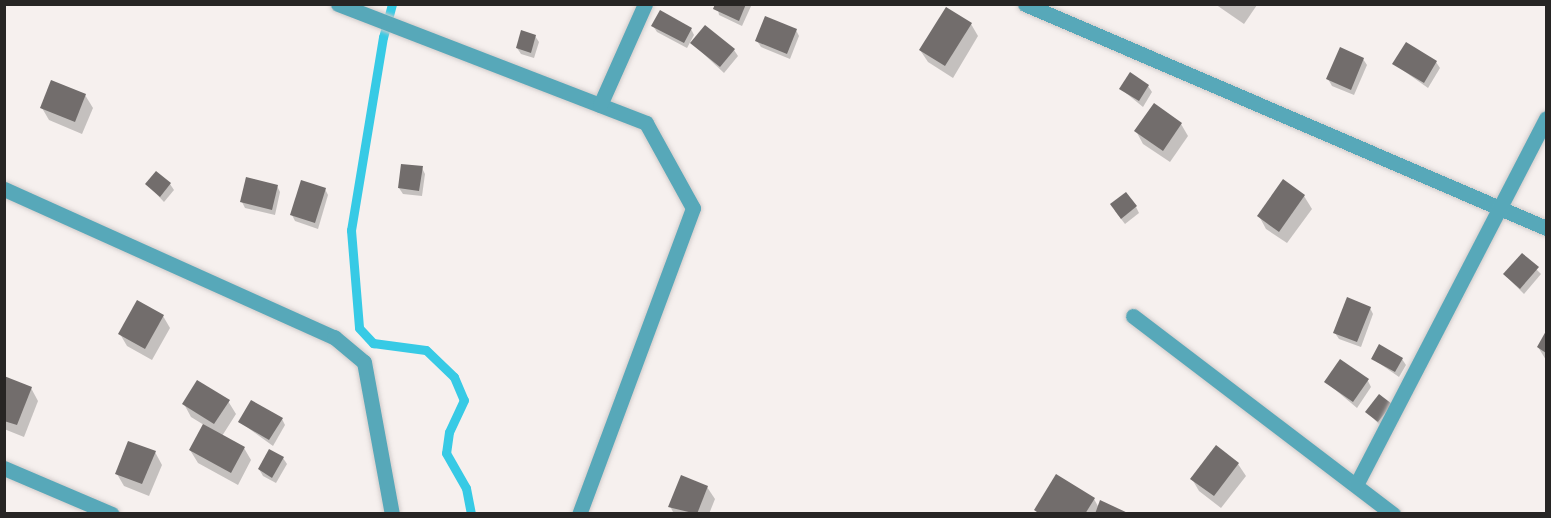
<!DOCTYPE html>
<html>
<head>
<meta charset="utf-8">
<style>
	body { margin:0 }
	#map { position:relative; width:1551px; height:518px; overflow:hidden; background:#f6f0ee; font-family:Georgia,serif }
	div>[style] { position:absolute }
	.shadow>* { inset:0; background:#0003 }
	.stream>* { height:9px; margin:-4.5px; padding:0 4.5px; transform-origin:4.5px; border-radius:4.5px; background:#37cae5 }
	.building>* { inset:0; background:#726d6c }
	.roads { filter:drop-shadow(0 0 2px #d1cbca) drop-shadow(0 0 2px #d1cbca) }
	.minor>* { height:15px; margin:-7.5px; padding:0 7.5px; transform-origin:7.5px; border-radius:7.5px; background:#57a8b9 }
	span { translate:-50% -50%; white-space:nowrap; text-align:center; line-height:1.15; -webkit-text-stroke:6px #fff; paint-order:stroke }
	.frame { position:absolute; inset:0; border:6px solid #272524; pointer-events:none }
</style>
</head>
<body>
<div id="map">
	<div class="shadow">
		<div style="clip-path:polygon(717px 4px,752px 4px,742px 26px,719px 15px)"></div>
		<div style="clip-path:polygon(1215px 4px,1257px 4px,1257px 5px,1244px 24px)"></div>
		<div style="clip-path:polygon(971px 24px,978px 36px,953px 78px,928px 62px,920px 50px)"></div>
		<div style="clip-path:polygon(653px 26px,691px 29px,694px 35px,687px 48px,657px 32px)"></div>
		<div style="clip-path:polygon(796px 30px,799px 36px,790px 59px,761px 47px,757px 41px)"></div>
		<div style="clip-path:polygon(535px 36px,539px 42px,534px 58px,521px 54px,517px 48px)"></div>
		<div style="clip-path:polygon(692px 43px,734px 50px,738px 56px,724px 73px)"></div>
		<div style="clip-path:polygon(1363px 59px,1367px 65px,1354px 95px,1332px 86px,1328px 79px)"></div>
		<div style="clip-path:polygon(1436px 62px,1440px 68px,1428px 88px,1394px 64px)"></div>
		<div style="clip-path:polygon(1148px 86px,1152px 92px,1143px 107px,1121px 89px)"></div>
		<div style="clip-path:polygon(85px 95px,93px 108px,82px 134px,49px 120px,42px 108px)"></div>
		<div style="clip-path:polygon(1181px 124px,1188px 136px,1170px 162px,1143px 144px,1136px 131px)"></div>
		<div style="clip-path:polygon(422px 168px,425px 174px,422px 196px,403px 194px,399px 188px)"></div>
		<div style="clip-path:polygon(1283px 182px,1304px 196px,1312px 209px,1287px 243px,1266px 229px,1259px 216px)"></div>
		<div style="clip-path:polygon(147px 184px,170px 184px,174px 190px,164px 202px)"></div>
		<div style="clip-path:polygon(277px 186px,280px 192px,275px 215px,245px 208px,242px 202px)"></div>
		<div style="clip-path:polygon(325px 189px,328px 195px,318px 229px,295px 221px,292px 215px)"></div>
		<div style="clip-path:polygon(1136px 207px,1139px 213px,1125px 224px,1115px 211px)"></div>
		<div style="clip-path:polygon(1522px 255px,1541px 274px,1524px 294px,1505px 275px)"></div>
		<div style="clip-path:polygon(1370px 308px,1373px 314px,1361px 347px,1339px 339px,1335px 333px)"></div>
		<div style="clip-path:polygon(163px 316px,170px 328px,152px 360px,127px 346px,120px 334px)"></div>
		<div style="clip-path:polygon(1546px 334px,1546px 360px,1538px 347px)"></div>
		<div style="clip-path:polygon(1373px 359px,1402px 359px,1406px 365px,1399px 377px)"></div>
		<div style="clip-path:polygon(5px 377px,31px 388px,38px 401px,24px 437px,4px 429px)"></div>
		<div style="clip-path:polygon(1368px 381px,1371px 387px,1357px 408px,1326px 382px)"></div>
		<div style="clip-path:polygon(228px 401px,236px 414px,222px 436px,244px 448px,251px 460px,238px 485px,198px 463px,190px 450px,204px 425px,191px 417px,184px 404px)"></div>
		<div style="clip-path:polygon(1391px 405px,1382px 427px,1367px 412px)"></div>
		<div style="clip-path:polygon(282px 419px,285px 425px,273px 446px,240px 422px)"></div>
		<div style="clip-path:polygon(155px 452px,162px 465px,149px 496px,124px 486px,117px 474px)"></div>
		<div style="clip-path:polygon(283px 458px,287px 464px,276px 483px,263px 476px,259px 469px)"></div>
		<div style="clip-path:polygon(1238px 464px,1246px 476px,1221px 508px,1199px 491px,1192px 479px)"></div>
		<div style="clip-path:polygon(707px 487px,715px 499px,709px 514px,674px 514px,670px 506px)"></div>
		<div style="clip-path:polygon(1094px 499px,1099px 508px,1127px 514px,1038px 514px,1036px 510px)"></div>
	</div>
	<div class="stream">
		<div style="left:392px;top:4px;width:34px;rotate:105deg"></div>
		<div style="left:383px;top:37px;width:196px;rotate:99.4deg"></div>
		<div style="left:351px;top:230px;width:98px;rotate:85.3deg"></div>
		<div style="left:359px;top:328px;width:21px;rotate:47deg"></div>
		<div style="left:373px;top:343px;width:53px;rotate:7.5deg"></div>
		<div style="left:426px;top:350px;width:39px;rotate:44deg"></div>
		<div style="left:454px;top:377px;width:25px;rotate:67deg"></div>
		<div style="left:464px;top:400px;width:35px;rotate:115deg"></div>
		<div style="left:449px;top:432px;width:21px;rotate:98deg"></div>
		<div style="left:446px;top:453px;width:40px;rotate:60.3deg"></div>
		<div style="left:466px;top:488px;width:26px;rotate:79deg"></div>
	</div>
	<div class="building">
		<div style="clip-path:polygon(715px 4px,746px 4px,739px 21px,713px 9px)"></div>
		<div style="clip-path:polygon(946px 7px,972px 23px,945px 66px,919px 50px)"></div>
		<div style="clip-path:polygon(660px 10px,692px 28px,684px 43px,651px 26px)"></div>
		<div style="clip-path:polygon(765px 16px,797px 29px,787px 54px,755px 41px)"></div>
		<div style="clip-path:polygon(705px 25px,735px 49px,720px 67px,690px 43px)"></div>
		<div style="clip-path:polygon(521px 30px,536px 35px,531px 53px,516px 48px)"></div>
		<div style="clip-path:polygon(1406px 42px,1437px 61px,1424px 83px,1392px 64px)"></div>
		<div style="clip-path:polygon(1340px 47px,1364px 58px,1351px 90px,1326px 79px)"></div>
		<div style="clip-path:polygon(1130px 72px,1149px 85px,1139px 101px,1119px 89px)"></div>
		<div style="clip-path:polygon(51px 80px,86px 94px,75px 122px,40px 108px)"></div>
		<div style="clip-path:polygon(1154px 103px,1182px 123px,1163px 151px,1134px 131px)"></div>
		<div style="clip-path:polygon(401px 164px,423px 166px,419px 191px,398px 188px)"></div>
		<div style="clip-path:polygon(156px 171px,171px 183px,160px 197px,145px 184px)"></div>
		<div style="clip-path:polygon(246px 177px,278px 185px,272px 210px,240px 202px)"></div>
		<div style="clip-path:polygon(1283px 179px,1305px 195px,1279px 232px,1257px 216px)"></div>
		<div style="clip-path:polygon(301px 180px,326px 188px,315px 223px,290px 215px)"></div>
		<div style="clip-path:polygon(1126px 192px,1137px 206px,1121px 219px,1110px 204px)"></div>
		<div style="clip-path:polygon(1522px 253px,1539px 267px,1520px 289px,1503px 274px)"></div>
		<div style="clip-path:polygon(1347px 297px,1371px 307px,1357px 342px,1333px 333px)"></div>
		<div style="clip-path:polygon(137px 300px,164px 315px,145px 349px,118px 334px)"></div>
		<div style="clip-path:polygon(1546px 331px,1546px 353px,1537px 347px)"></div>
		<div style="clip-path:polygon(1379px 344px,1403px 358px,1395px 372px,1371px 359px)"></div>
		<div style="clip-path:polygon(1340px 359px,1369px 379px,1353px 402px,1324px 382px)"></div>
		<div style="clip-path:polygon(4px 376px,32px 387px,17px 425px,4px 421px)"></div>
		<div style="clip-path:polygon(197px 380px,230px 400px,214px 424px,182px 404px)"></div>
		<div style="clip-path:polygon(1379px 394px,1392px 404px,1378px 422px,1365px 412px)"></div>
		<div style="clip-path:polygon(251px 400px,283px 418px,269px 440px,238px 422px)"></div>
		<div style="clip-path:polygon(203px 424px,245px 447px,231px 473px,189px 450px)"></div>
		<div style="clip-path:polygon(128px 441px,156px 451px,142px 484px,115px 474px)"></div>
		<div style="clip-path:polygon(1216px 445px,1239px 463px,1214px 496px,1190px 479px)"></div>
		<div style="clip-path:polygon(269px 449px,284px 457px,272px 478px,258px 469px)"></div>
		<div style="clip-path:polygon(1056px 474px,1095px 498px,1085px 514px,1040px 514px,1034px 510px)"></div>
		<div style="clip-path:polygon(681px 475px,708px 486px,697px 514px,668px 507px)"></div>
		<div style="clip-path:polygon(1100px 500px,1130px 514px,1095px 514px)"></div>
	</div>
	<div class="roads">
		<div class="minor">
			<div style="left:338px;top:4px;width:330px;rotate:21.1deg"></div>
			<div style="left:646px;top:123px;width:97px;rotate:61.1deg"></div>
			<div style="left:693px;top:208px;width:327px;rotate:110.4deg"></div>
			<div style="left:1025px;top:4px;width:567px;rotate:23.26deg"></div>
			<div style="left:600px;top:105px;width:111px;rotate:-66deg"></div>
			<div style="left:4px;top:189px;width:362px;rotate:24.2deg"></div>
			<div style="left:334px;top:337px;width:39px;rotate:40deg"></div>
			<div style="left:364px;top:362px;width:155px;rotate:79.6deg"></div>
			<div style="left:1133px;top:316px;width:327px;rotate:37.3deg"></div>
			<div style="left:4px;top:468px;width:117px;rotate:23.1deg"></div>
			<div style="left:1356px;top:485px;width:413px;rotate:-62.6deg"></div>
		</div>
	</div>
	<div class="frame"></div>
</div>
</body>
</html>
